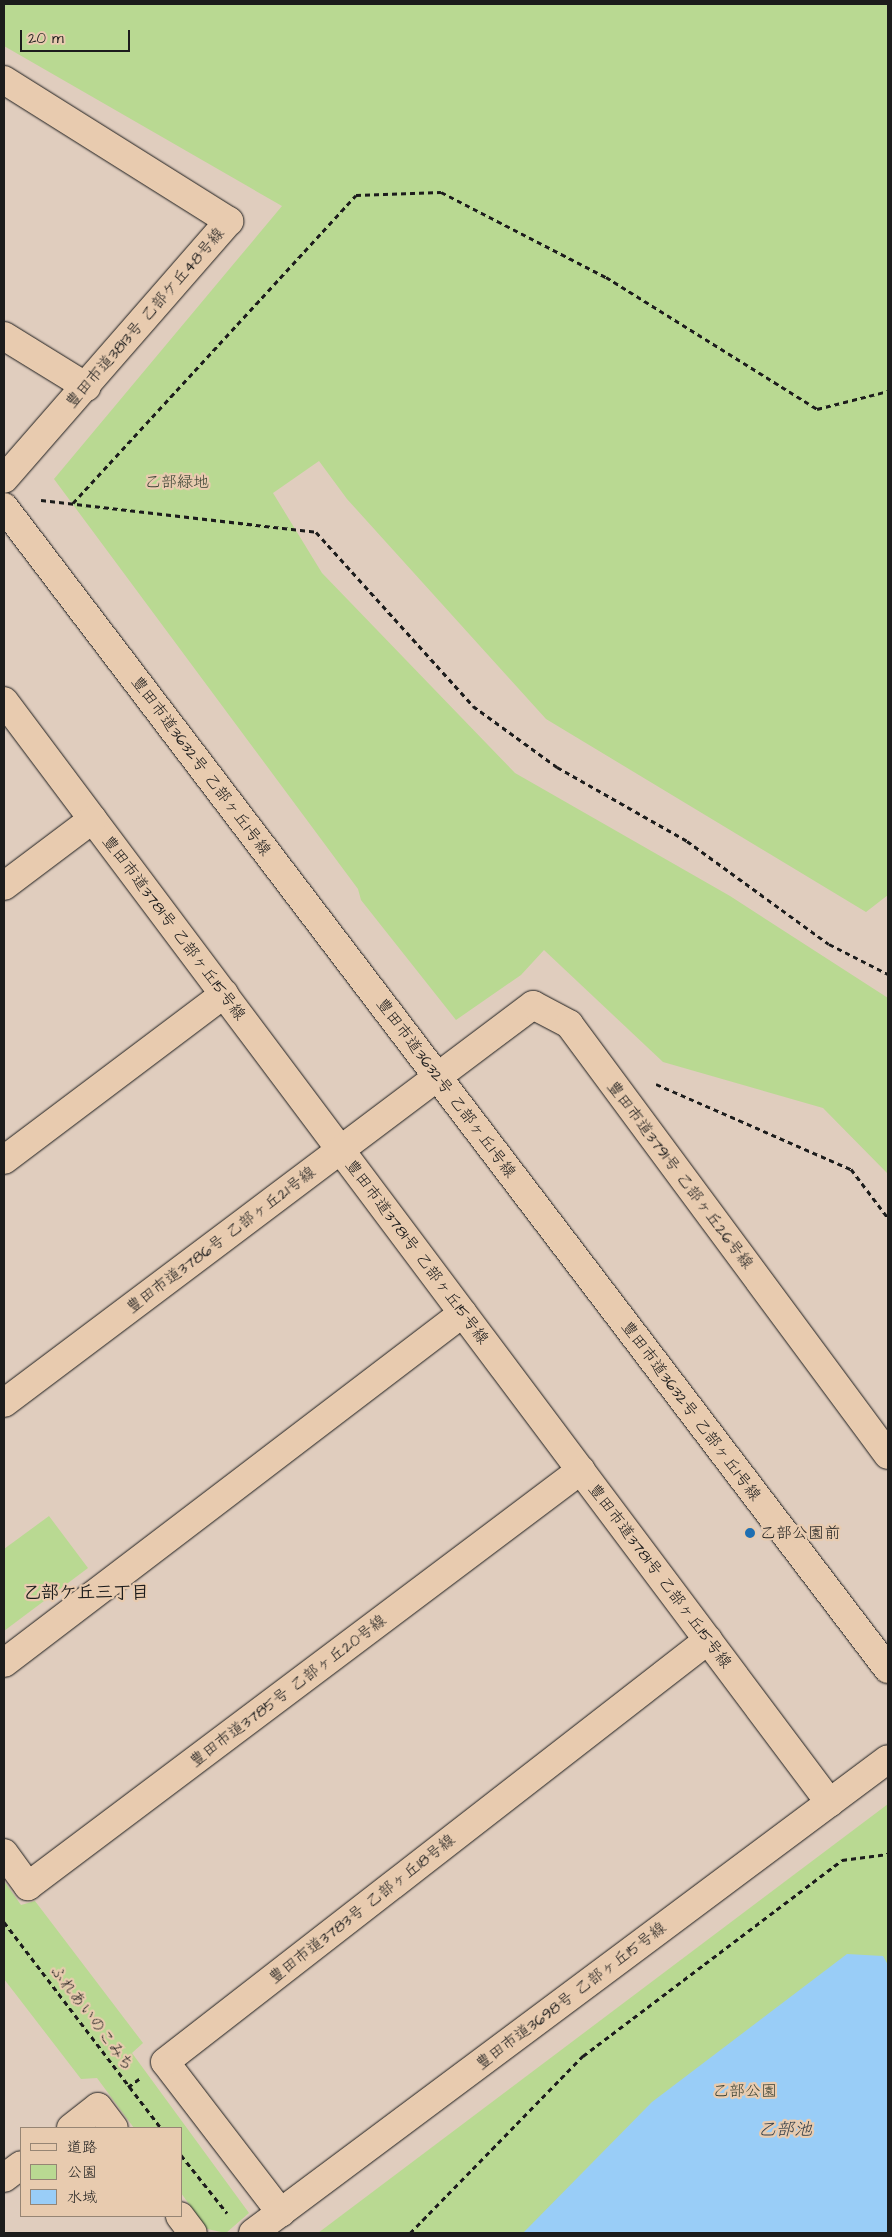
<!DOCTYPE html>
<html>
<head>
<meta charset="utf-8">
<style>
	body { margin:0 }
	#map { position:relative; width:892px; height:2237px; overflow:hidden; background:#e0cdbe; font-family:"Architects Daughter","Klee One",sans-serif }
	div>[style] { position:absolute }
	.green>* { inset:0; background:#b9d992 }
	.water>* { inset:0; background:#99cdf7 }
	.path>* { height:3px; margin-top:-1.5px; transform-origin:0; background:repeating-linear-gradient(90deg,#1c1c1c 0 5px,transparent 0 9px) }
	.roads { filter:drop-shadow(0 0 1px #1c1c1c) drop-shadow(0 0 1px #1c1c1c) }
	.street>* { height:28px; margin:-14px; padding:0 14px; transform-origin:14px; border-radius:14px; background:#e8cbaf }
	.secondary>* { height:28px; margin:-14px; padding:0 14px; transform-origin:14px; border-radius:14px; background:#e8cbaf }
	.dots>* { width:14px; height:14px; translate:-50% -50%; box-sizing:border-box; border:2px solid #e8cbaf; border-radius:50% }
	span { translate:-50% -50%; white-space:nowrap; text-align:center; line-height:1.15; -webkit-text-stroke:4.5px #e8cbaf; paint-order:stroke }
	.street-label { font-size:16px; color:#1c1c1c }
	.park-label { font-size:16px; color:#3b4234 }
	.poi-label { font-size:16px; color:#1c1c1c }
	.left { translate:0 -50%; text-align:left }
	.neighbourhood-label { font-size:18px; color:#1c1c1c; font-weight:700 }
	.water-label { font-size:18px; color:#353f48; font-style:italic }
	.frame { position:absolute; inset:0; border:5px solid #1c1c1c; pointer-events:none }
	.legend { position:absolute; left:20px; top:2127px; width:162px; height:90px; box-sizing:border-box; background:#e8cbaf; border:1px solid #968574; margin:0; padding:6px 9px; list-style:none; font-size:15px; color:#1c1c1c }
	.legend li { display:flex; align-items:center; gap:10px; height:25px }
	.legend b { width:25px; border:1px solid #968574 }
	.scale { position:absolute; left:20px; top:30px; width:110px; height:22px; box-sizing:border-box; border:2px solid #1c1c1c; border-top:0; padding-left:6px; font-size:15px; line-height:18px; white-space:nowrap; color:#1c1c1c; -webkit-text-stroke:4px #e8cbaf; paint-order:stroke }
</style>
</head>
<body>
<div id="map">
	<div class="green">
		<div style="clip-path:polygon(4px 4px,888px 4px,888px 895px,866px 912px,546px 719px,347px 499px,319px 461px,273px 493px,322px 573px,515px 773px,730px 896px,888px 998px,888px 1174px,823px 1108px,663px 1062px,544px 950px,521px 975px,456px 1020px,361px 900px,358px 889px,54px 479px,282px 206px,4px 46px)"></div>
		<div style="clip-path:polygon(49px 1516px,88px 1568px,4px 1631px,4px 1549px)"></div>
		<div style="clip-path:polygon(888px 1804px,888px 2233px,318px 2233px)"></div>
		<div style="clip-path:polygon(4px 1881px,21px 1905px,35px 1901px,143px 2043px,132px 2053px,249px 2213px,226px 2233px,207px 2229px,181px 2193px,181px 2128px,134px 2128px,97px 2078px,81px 2079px,4px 1979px)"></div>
	</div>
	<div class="water">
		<div style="clip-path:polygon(847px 1954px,883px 1956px,888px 1965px,888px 2233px,523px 2233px,652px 2102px)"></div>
	</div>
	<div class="path">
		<div style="left:41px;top:500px;width:277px;rotate:6.6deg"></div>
		<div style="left:316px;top:532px;width:234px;rotate:47.9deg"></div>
		<div style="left:473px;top:706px;width:104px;rotate:36deg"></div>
		<div style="left:557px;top:767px;width:150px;rotate:29.6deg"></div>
		<div style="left:687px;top:841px;width:175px;rotate:36deg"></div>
		<div style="left:829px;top:944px;width:66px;rotate:27deg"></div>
		<div style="left:73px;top:503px;width:418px;rotate:-47.4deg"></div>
		<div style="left:356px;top:195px;width:85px;rotate:-2deg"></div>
		<div style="left:441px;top:192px;width:186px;rotate:27.3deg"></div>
		<div style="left:606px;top:277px;width:249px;rotate:32deg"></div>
		<div style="left:817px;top:409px;width:73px;rotate:-14.2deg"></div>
		<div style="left:656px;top:1084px;width:213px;rotate:23.6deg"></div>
		<div style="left:851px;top:1169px;width:61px;rotate:52.9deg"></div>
		<div style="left:4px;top:1922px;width:259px;rotate:52.7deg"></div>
		<div style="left:128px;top:2087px;width:14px;rotate:-36deg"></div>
		<div style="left:181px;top:2155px;width:74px;rotate:51.6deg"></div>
		<div style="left:410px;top:2233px;width:248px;rotate:-45.7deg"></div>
		<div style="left:583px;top:2056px;width:325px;rotate:-37.1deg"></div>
		<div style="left:842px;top:1860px;width:46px;rotate:-7.4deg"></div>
	</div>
	<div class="roads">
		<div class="street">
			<div style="left:4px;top:80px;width:266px;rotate:32.1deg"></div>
			<div style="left:229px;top:221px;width:342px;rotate:131.1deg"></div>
			<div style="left:4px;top:336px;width:97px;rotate:31.6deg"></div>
			<div style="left:4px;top:701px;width:1377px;rotate:53.15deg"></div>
			<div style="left:4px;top:886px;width:111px;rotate:-37deg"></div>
			<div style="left:4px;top:1160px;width:276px;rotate:-37deg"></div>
			<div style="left:4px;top:1403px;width:662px;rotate:-36.96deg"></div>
			<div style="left:533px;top:1005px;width:41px;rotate:27.8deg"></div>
			<div style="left:569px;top:1024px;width:536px;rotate:53.49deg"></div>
			<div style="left:4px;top:1663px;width:577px;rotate:-37.33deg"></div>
			<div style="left:4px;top:1853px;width:41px;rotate:54deg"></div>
			<div style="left:28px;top:1886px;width:692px;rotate:-36.95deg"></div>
			<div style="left:71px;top:2128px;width:34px;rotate:-38deg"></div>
			<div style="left:98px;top:2107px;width:26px;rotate:53deg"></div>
			<div style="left:4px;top:2178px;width:21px;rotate:-37deg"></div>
			<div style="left:281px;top:2213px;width:190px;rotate:-127.5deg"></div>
			<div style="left:165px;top:2062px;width:688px;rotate:-37.85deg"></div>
			<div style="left:180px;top:2216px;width:21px;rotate:53deg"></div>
			<div style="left:253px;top:2233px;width:792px;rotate:-36.74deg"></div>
		</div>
		<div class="secondary">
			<div style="left:4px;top:507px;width:1460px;rotate:52.74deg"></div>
		</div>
	</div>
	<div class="dots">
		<div style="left:750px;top:1533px;background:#1f6fb2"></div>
	</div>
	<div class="street-label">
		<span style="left:145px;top:318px;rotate:-49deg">豊田市道3813号 乙部ケ丘48号線</span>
		<span style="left:201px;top:766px;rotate:53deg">豊田市道3632号 乙部ヶ丘1号線</span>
		<span style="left:174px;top:928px;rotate:53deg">豊田市道3781号 乙部ヶ丘15号線</span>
		<span style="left:446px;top:1088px;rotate:53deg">豊田市道3632号 乙部ヶ丘1号線</span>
		<span style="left:680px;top:1175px;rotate:53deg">豊田市道3791号 乙部ヶ丘26号線</span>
		<span style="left:221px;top:1240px;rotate:-37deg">豊田市道3786号 乙部ヶ丘21号線</span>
		<span style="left:417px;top:1252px;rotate:53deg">豊田市道3781号 乙部ヶ丘15号線</span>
		<span style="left:691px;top:1411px;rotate:53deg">豊田市道3632号 乙部ヶ丘1号線</span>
		<span style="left:660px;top:1576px;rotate:53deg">豊田市道3781号 乙部ヶ丘15号線</span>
		<span style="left:288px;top:1691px;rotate:-37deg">豊田市道3785号 乙部ヶ丘20号線</span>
		<span style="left:362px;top:1909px;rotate:-38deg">豊田市道3783号 乙部ヶ丘18号線</span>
		<span style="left:571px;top:1996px;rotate:-37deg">豊田市道3698号 乙部ヶ丘15号線</span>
		<span style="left:92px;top:2018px;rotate:53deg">ふれあいのこみち</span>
	</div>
	<div class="park-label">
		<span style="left:177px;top:482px">乙部緑地</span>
		<span style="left:745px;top:2091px">乙部公園</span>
	</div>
	<div class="poi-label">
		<span class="left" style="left:760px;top:1533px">乙部公園前</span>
	</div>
	<div class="neighbourhood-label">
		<span style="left:86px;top:1593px">乙部ケ丘三丁目</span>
	</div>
	<div class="water-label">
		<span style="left:785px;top:2130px">乙部池</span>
	</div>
	<div class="frame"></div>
	<ul class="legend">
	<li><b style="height:6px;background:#e8cbaf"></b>道路</li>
	<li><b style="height:14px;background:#b9d992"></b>公園</li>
	<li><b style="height:14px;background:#99cdf7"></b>水域</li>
	</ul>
	<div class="scale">20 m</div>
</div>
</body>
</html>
